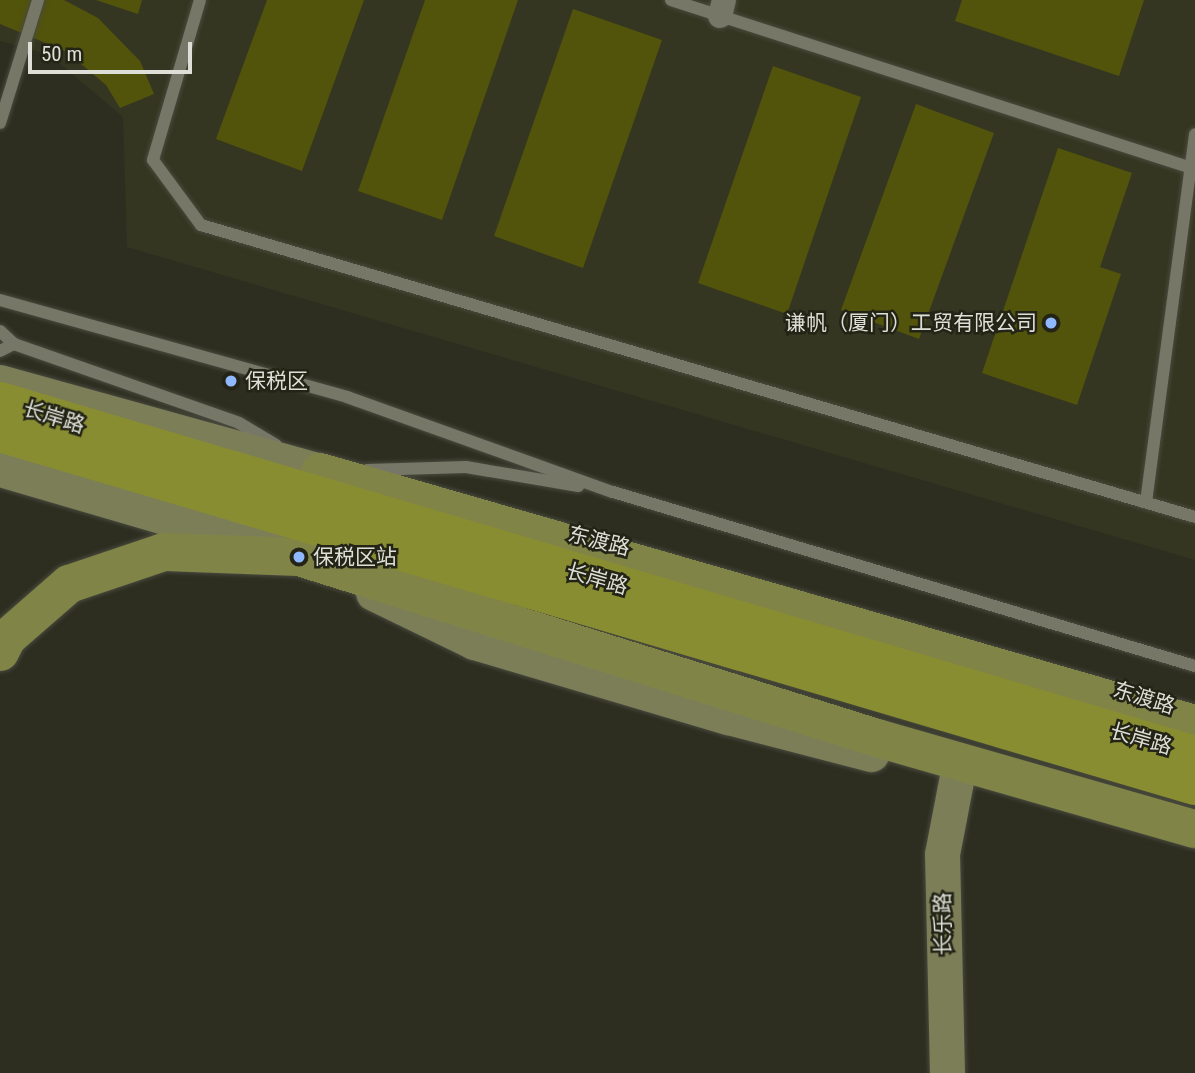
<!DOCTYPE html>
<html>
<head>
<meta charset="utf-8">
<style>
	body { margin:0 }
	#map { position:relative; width:1195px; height:1073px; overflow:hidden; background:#2d2e20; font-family:"Roboto Condensed","Noto Sans SC",sans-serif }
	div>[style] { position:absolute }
	.built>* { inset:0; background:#353621 }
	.building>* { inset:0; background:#52540b }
	.roads { filter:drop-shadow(0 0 2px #494a3e) drop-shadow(0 0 2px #494a3e) }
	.lane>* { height:12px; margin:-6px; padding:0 6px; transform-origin:6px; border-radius:6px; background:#767767 }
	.street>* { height:24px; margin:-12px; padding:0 12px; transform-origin:12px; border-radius:12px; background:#767767 }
	.secondary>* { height:35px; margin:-17.5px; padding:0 17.5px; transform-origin:17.5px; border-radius:17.5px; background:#7c7e57 }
	.primary>* { height:38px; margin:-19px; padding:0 19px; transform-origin:19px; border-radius:19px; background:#818447 }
	.highway>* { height:38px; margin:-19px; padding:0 19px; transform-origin:19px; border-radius:19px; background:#898d31 }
	.dots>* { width:19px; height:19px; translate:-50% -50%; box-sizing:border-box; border:4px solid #232416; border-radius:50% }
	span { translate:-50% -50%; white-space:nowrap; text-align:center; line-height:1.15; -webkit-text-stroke:5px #232416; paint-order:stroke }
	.poi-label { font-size:21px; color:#dedfd6 }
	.right { translate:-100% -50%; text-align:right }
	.left { translate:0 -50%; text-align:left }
	.street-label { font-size:21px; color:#dedfd6 }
	.scale { position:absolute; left:28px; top:42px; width:164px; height:32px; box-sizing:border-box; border:4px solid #dedfd6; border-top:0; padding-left:9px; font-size:21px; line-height:24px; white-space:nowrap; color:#dedfd6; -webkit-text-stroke:5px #232416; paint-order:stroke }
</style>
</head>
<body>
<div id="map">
	<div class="built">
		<div style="clip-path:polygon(0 0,1195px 0,1195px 560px,127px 247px,123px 117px,50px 55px,0 41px)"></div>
	</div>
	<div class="building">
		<div style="clip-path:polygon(0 0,64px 0,98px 18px,140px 61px,154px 94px,120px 108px,106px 85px,67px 52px,0 24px)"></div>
		<div style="clip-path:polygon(96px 0,142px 0,138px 14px)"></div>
		<div style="clip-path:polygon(267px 0,364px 0,302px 171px,216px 139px)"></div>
		<div style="clip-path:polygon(425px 0,518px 0,442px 220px,358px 191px)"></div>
		<div style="clip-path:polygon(962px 0,1144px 0,1119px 76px,955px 21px)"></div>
		<div style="clip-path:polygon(573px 9px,662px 40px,583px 268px,494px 236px)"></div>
		<div style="clip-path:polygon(773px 66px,861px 97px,787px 314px,698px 283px)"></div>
		<div style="clip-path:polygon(916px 104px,994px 133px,919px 339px,841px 310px)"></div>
		<div style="clip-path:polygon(1058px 148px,1132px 173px,1100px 267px,1121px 274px,1077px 405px,982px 373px)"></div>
	</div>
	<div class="roads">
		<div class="lane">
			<div style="left:200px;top:0;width:167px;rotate:106.4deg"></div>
			<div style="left:153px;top:160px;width:81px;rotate:53.6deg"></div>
			<div style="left:201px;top:225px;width:1036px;rotate:16.37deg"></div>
			<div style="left:671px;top:0;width:551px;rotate:17.88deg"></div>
			<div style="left:0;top:123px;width:129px;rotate:-72.8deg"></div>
			<div style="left:0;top:300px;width:360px;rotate:15.6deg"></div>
			<div style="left:347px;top:397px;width:282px;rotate:19.7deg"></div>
			<div style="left:613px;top:492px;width:607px;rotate:16.65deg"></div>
			<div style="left:0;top:331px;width:19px;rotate:43deg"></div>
			<div style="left:14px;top:344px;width:238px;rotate:19.3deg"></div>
			<div style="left:239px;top:423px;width:43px;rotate:30.7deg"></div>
			<div style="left:0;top:351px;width:16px;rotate:-27deg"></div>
			<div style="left:367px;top:470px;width:99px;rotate:-1.7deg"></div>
			<div style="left:466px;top:467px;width:114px;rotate:9.6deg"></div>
			<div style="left:1146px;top:502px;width:371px;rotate:-82.4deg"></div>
		</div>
		<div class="street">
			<div style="left:720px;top:16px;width:16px;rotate:-76deg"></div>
		</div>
		<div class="secondary">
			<div style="left:0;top:382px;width:362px;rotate:15.5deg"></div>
			<div style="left:0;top:469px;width:285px;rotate:16.3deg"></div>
			<div style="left:373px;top:593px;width:112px;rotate:25.9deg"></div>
			<div style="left:474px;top:642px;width:265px;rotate:16.5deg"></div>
			<div style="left:728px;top:717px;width:148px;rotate:14.5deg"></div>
			<div style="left:947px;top:1073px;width:219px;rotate:-91.3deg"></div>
			<div style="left:942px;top:854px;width:79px;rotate:-79.1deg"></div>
		</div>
		<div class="primary">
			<div style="left:320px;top:472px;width:911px;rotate:16.07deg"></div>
			<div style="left:0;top:652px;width:16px;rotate:-63deg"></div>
			<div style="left:7px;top:638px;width:82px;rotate:-41.1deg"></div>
			<div style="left:69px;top:584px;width:100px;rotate:-18.6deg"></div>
			<div style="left:164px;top:552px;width:135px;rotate:2.1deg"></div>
			<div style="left:299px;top:557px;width:606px;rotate:17.39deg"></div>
			<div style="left:877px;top:738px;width:331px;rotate:16deg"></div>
		</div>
		<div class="highway">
			<div style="left:0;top:401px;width:1246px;rotate:16.5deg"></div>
			<div style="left:0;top:433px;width:1246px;rotate:16.46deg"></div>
		</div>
	</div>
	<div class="dots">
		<div style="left:1051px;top:323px;background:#90b8fd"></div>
		<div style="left:231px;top:381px;background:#90b8fd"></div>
		<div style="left:299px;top:557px;background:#90b8fd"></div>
	</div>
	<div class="poi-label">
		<span class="right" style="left:1037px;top:323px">谦帆（厦门）工贸有限公司</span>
		<span class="left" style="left:245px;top:381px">保税区</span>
		<span class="left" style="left:313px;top:557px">保税区站</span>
	</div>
	<div class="street-label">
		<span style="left:54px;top:417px;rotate:17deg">长岸路</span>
		<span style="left:599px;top:541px;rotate:14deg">东渡路</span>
		<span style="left:597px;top:579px;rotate:16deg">长岸路</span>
		<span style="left:1144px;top:698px;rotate:17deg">东渡路</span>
		<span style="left:1141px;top:739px;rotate:16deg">长岸路</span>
		<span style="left:943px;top:924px;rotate:-91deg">长乐路</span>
	</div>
	<div class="scale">50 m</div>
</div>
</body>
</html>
